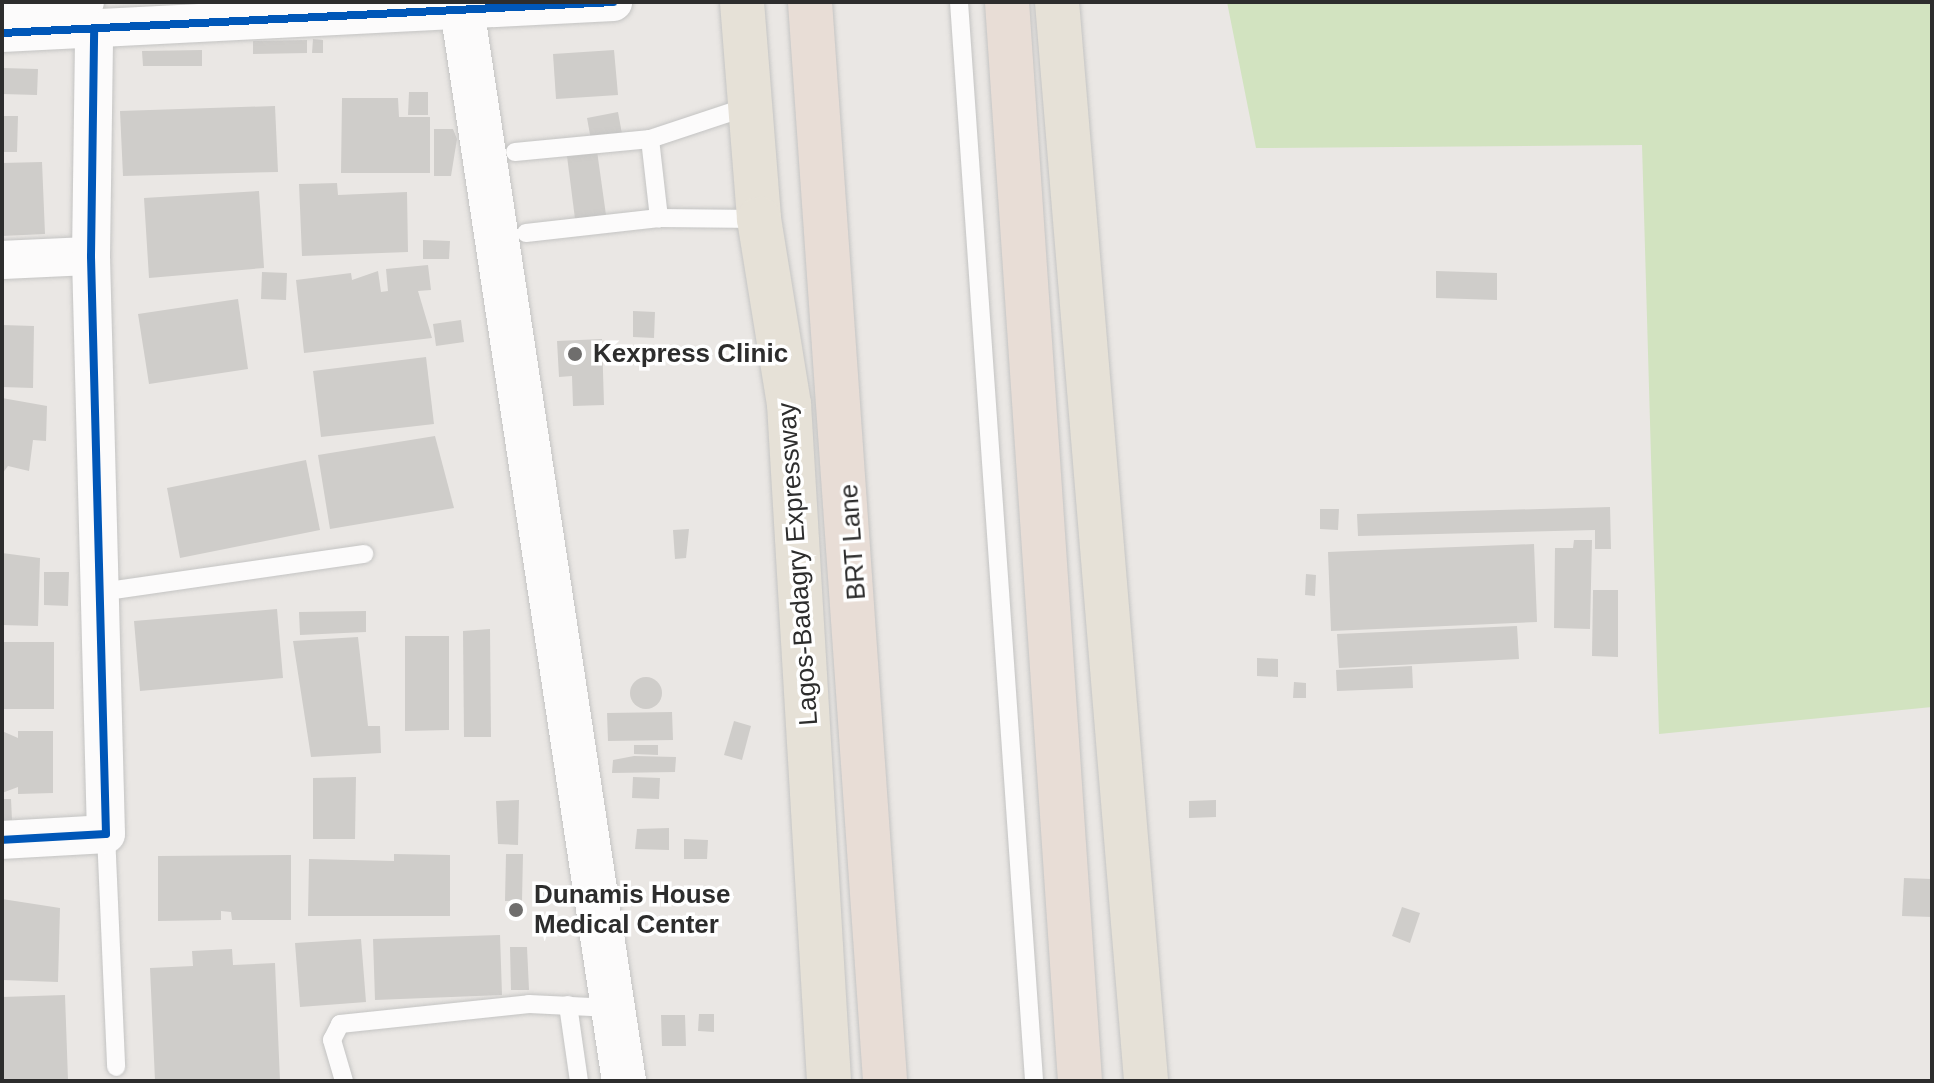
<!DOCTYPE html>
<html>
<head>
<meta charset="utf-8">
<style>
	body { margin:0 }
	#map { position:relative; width:1934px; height:1083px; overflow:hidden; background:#eae7e4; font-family:Helvetica,sans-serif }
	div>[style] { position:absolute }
	.green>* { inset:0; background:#d2e3c0 }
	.building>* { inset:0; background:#cfcdca }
	.round { border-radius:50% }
	.roads { filter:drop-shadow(0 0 2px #c4c4c3) drop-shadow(0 0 2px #c4c4c3) }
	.service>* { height:18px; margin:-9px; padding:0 9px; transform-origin:9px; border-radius:9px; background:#fcfbfb }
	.minor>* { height:38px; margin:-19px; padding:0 19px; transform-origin:19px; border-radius:19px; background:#fcfbfb }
	.secondary>* { height:44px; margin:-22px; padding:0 22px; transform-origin:22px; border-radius:22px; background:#fcfbfb }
	.primary>* { height:44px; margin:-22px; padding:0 22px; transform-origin:22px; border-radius:22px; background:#e6e1d7 }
	.motorway>* { height:44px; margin:-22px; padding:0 22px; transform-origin:22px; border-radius:22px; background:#e8ddd6 }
	.cycleway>* { height:8px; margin:-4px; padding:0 4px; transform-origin:4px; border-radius:4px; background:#0057b8 }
	.dots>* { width:22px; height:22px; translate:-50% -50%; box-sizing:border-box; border:4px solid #fff; border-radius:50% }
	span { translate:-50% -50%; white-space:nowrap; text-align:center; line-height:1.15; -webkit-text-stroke:7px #fff; paint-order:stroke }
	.poi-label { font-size:26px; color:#2d2d2d; font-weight:700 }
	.left { translate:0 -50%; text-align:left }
	.street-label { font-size:26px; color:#2d2d2d }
	.frame { position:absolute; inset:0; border:4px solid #2d2d2d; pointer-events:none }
</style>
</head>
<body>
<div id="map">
	<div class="green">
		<div style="clip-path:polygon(1227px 2px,1932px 2px,1932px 707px,1659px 734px,1642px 145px,1256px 148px)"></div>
	</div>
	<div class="building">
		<div style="clip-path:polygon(313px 39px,323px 40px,323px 53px,312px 53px)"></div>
		<div style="clip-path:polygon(307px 40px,307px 53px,253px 54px,253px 41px)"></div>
		<div style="clip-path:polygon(202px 50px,202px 66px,143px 66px,142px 51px)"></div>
		<div style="clip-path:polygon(614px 50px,618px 95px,556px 99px,553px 54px)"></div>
		<div style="clip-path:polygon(2px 68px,38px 69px,37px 95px,2px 94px)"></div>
		<div style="clip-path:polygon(409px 92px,428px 92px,428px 115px,408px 115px)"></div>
		<div style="clip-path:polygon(342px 98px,398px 98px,399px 117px,430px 117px,430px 173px,341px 173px)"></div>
		<div style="clip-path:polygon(275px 106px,278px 172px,123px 176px,120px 111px)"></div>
		<div style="clip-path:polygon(618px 112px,622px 134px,591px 140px,587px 118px)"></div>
		<div style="clip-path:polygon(2px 116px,18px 116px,17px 152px,2px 152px)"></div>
		<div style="clip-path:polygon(434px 129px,453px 129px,457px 139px,451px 176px,434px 176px)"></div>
		<div style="clip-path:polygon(597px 151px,606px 215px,575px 219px,567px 156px)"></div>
		<div style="clip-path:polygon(42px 162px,45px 234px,2px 236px,2px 163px)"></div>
		<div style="clip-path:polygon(337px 183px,338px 195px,407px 192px,408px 252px,302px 256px,299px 184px)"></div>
		<div style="clip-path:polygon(259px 191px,264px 268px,149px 278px,144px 198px)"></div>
		<div style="clip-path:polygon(423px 240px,450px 241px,449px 259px,423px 259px)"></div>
		<div style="clip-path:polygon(428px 265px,431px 290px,418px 291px,432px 338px,304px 353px,296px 280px,351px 273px,352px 280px,378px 271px,381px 292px,388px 291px,386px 269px)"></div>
		<div style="clip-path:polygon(1436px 271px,1497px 273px,1497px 300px,1436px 298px)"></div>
		<div style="clip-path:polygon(262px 272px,287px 273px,286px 300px,261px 299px)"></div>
		<div style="clip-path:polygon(238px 299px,248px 369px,149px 384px,138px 314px)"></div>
		<div style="clip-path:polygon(633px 311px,655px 312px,654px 338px,633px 337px)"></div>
		<div style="clip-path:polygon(461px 320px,464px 342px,436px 346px,433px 324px)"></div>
		<div style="clip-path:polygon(2px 325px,34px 326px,33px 388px,2px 387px)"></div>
		<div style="clip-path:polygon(602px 339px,604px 405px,573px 406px,572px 376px,559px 377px,557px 341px)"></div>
		<div style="clip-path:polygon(426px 357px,434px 424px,321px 437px,313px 371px)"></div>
		<div style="clip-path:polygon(2px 398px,47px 406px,46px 441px,33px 440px,29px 471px,8px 466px,2px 474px)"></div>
		<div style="clip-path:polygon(435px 436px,454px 508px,330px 529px,318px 455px)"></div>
		<div style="clip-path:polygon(306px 460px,320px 530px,180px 558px,167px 488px)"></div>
		<div style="clip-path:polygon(1610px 507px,1611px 549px,1595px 549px,1595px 530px,1358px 536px,1357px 514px)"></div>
		<div style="clip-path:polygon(1320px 509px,1339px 509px,1338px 530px,1320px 529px)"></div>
		<div style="clip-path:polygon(689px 529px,686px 558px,675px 559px,673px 530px)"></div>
		<div style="clip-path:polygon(1574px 540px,1592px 540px,1590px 629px,1554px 628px,1555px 548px,1573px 548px)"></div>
		<div style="clip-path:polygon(1534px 544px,1537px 622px,1331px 631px,1328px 552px)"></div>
		<div style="clip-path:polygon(2px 553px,40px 558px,38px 626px,2px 625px)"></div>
		<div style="clip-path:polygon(44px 572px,69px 572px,68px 606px,44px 605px)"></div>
		<div style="clip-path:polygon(1306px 574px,1316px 575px,1315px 596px,1305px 595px)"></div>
		<div style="clip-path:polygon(1593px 590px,1618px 590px,1618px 657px,1592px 656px)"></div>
		<div style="clip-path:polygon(277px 609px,283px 678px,140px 691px,134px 621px)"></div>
		<div style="clip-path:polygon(366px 611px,366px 632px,300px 635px,299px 612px)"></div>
		<div style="clip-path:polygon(1517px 626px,1519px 659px,1339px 668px,1337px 634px)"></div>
		<div style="clip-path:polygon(490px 629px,491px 737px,464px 737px,463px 631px)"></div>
		<div style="clip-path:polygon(405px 636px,449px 636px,449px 730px,405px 731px)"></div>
		<div style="clip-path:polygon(358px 637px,368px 726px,380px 726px,381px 753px,311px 757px,293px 641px)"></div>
		<div style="clip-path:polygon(2px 642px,54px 642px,54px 709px,2px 709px)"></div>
		<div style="clip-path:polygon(1257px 658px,1278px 659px,1278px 677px,1257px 676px)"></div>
		<div style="clip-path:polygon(1412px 666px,1413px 688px,1337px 691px,1336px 670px)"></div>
		<div class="round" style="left:630px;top:677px;width:32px;height:32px"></div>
		<div style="clip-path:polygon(1294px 682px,1306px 683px,1306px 698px,1293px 698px)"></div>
		<div style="clip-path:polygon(672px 712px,673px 740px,608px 741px,607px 713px)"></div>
		<div style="clip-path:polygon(734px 721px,751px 726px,742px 760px,724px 755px)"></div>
		<div style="clip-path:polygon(2px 731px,18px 738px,18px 731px,53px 731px,53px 793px,18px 794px,18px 787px,2px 793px)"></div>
		<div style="clip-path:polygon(634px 745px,658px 745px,658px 755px,634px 754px)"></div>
		<div style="clip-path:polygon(634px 756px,676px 757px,675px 772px,612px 773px,613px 760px)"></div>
		<div style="clip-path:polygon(356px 777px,355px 839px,313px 839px,313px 778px)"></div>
		<div style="clip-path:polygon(633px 777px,660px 778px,659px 799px,632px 798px)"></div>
		<div style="clip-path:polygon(2px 799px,11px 799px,12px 820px,2px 820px)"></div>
		<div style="clip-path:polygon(519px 800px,518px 845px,498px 844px,496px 801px)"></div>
		<div style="clip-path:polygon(1216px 800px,1216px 817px,1189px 818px,1189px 801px)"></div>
		<div style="clip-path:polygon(669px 828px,669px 850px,635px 849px,637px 829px)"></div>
		<div style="clip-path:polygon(684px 839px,708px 840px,707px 859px,684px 859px)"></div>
		<div style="clip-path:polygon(394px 854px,450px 855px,450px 916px,308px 916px,309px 859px,394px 861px)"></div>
		<div style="clip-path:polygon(506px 854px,523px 854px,522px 901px,505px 901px)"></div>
		<div style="clip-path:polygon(291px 855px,291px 920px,232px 920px,231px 912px,221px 911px,221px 920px,158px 921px,158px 856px)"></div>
		<div style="clip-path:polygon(1904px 878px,1932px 879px,1932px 917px,1902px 916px)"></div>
		<div style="clip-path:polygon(2px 899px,60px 908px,58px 982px,2px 980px)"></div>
		<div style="clip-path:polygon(1402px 907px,1420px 913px,1410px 943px,1392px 936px)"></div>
		<div style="clip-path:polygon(500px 935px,502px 995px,375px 1000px,373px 939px)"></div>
		<div style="clip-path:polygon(361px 939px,366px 1002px,300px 1007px,295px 943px)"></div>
		<div style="clip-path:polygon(510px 947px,527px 947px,529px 990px,511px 990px)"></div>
		<div style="clip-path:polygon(232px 949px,233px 965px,275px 963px,280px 1081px,155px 1081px,150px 968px,193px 966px,192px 951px)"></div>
		<div style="clip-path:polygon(65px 995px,68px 1080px,2px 1081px,2px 997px)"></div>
		<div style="clip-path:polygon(699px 1014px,714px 1014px,714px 1032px,698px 1031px)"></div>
		<div style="clip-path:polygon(661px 1015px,685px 1015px,686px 1046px,662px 1046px)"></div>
	</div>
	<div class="roads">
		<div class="service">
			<div style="left:959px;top:2px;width:1082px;rotate:86.02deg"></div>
			<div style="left:650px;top:139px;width:80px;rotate:83.5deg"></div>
			<div style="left:515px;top:152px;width:136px;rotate:-5.5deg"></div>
			<div style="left:650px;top:139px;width:104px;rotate:-18.4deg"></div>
			<div style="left:526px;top:233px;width:134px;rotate:-6.4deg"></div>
			<div style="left:659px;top:218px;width:100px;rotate:0.6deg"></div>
			<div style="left:100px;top:592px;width:267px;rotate:-8.2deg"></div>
			<div style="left:106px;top:834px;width:233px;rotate:87.5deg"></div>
			<div style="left:568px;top:1005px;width:77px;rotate:81.8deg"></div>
			<div style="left:344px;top:1081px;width:43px;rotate:-106.3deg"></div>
			<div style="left:332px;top:1040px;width:18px;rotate:-63deg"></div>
			<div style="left:340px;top:1024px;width:190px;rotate:-6deg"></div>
			<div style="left:529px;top:1004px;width:83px;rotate:2.8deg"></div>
		</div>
		<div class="minor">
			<div style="left:2px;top:5px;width:83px;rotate:-2.1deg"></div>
			<div style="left:2px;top:33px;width:612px;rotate:-2.9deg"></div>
			<div style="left:2px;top:260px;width:89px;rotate:-2.6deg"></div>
			<div style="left:2px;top:840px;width:104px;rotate:-3.3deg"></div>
			<div style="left:106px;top:834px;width:578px;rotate:-91.49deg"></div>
			<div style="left:91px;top:256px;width:225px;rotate:-89.2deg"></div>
		</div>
		<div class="secondary">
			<div style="left:461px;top:2px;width:1091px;rotate:81.41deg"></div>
		</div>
		<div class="primary">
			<div style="left:742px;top:2px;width:218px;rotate:85.5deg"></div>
			<div style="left:759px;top:219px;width:187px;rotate:80.8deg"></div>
			<div style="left:789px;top:404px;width:678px;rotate:86.62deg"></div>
			<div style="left:1057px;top:2px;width:1083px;rotate:85.28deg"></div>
		</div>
		<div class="motorway">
			<div style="left:810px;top:2px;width:1082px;rotate:86.02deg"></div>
			<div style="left:1007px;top:2px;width:1081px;rotate:86.13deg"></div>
		</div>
	</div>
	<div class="cycleway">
		<div style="left:2px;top:33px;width:612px;rotate:-2.9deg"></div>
		<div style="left:2px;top:840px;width:104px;rotate:-3.3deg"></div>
		<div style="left:106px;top:834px;width:578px;rotate:-91.49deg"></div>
		<div style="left:91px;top:256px;width:225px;rotate:-89.2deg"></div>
	</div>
	<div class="dots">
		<div style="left:575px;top:354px;background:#6f6e6d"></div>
		<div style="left:516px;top:910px;background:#6f6e6d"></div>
	</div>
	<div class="poi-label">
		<span class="left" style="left:593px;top:354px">Kexpress Clinic</span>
		<span class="left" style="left:534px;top:910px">Dunamis House<br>Medical Center</span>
	</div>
	<div class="street-label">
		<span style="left:853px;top:542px;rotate:-94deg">BRT Lane</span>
		<span style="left:798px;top:564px;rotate:-94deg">Lagos-Badagry Expressway</span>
	</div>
	<div class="frame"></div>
</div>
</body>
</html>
